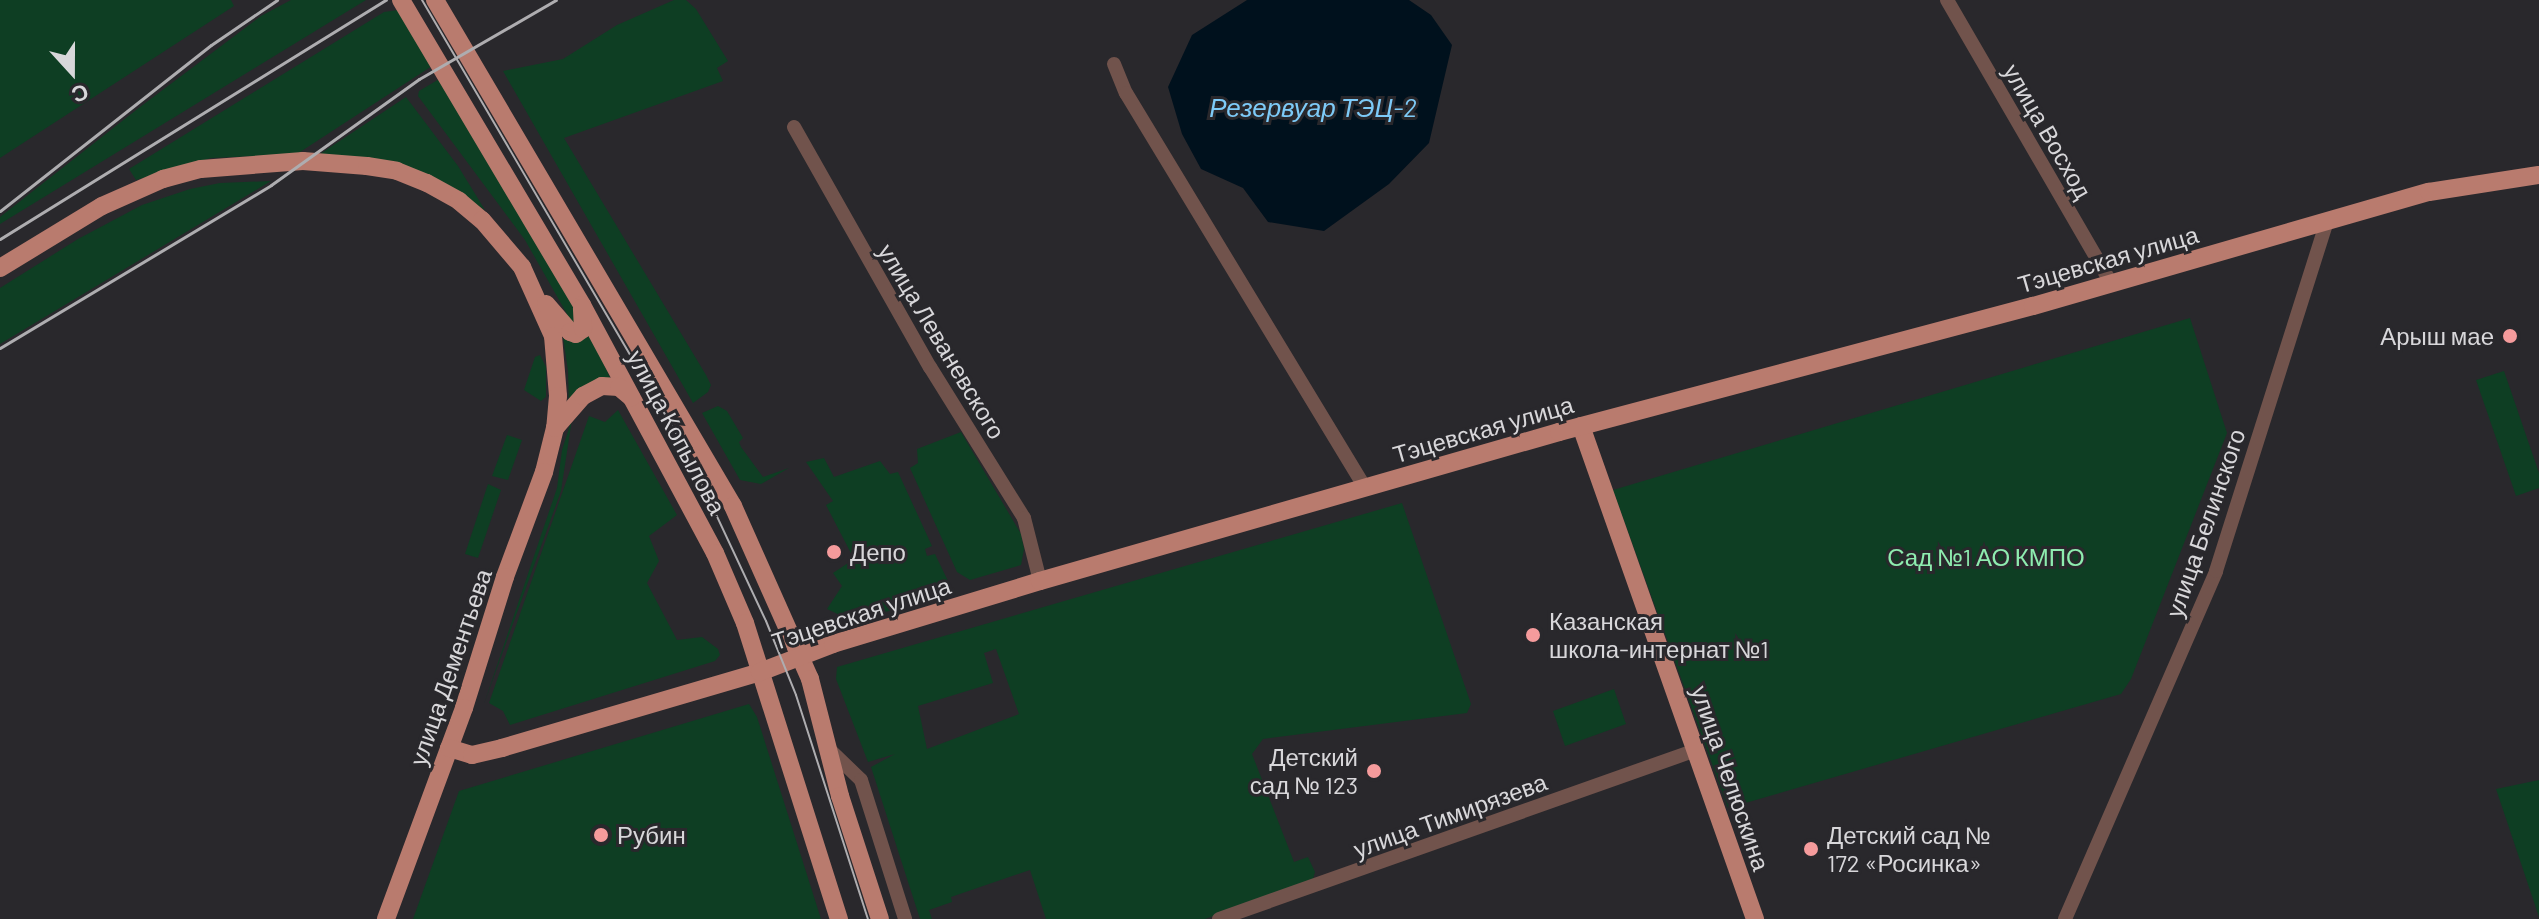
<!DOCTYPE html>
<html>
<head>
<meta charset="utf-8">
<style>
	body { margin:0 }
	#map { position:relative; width:2539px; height:919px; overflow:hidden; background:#29282c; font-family:Barlow,sans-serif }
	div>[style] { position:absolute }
	.green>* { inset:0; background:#0e3e23 }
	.water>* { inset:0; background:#00111d }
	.minor>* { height:14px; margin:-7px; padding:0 7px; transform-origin:7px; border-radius:7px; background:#71534c }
	.major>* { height:18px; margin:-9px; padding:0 9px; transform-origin:9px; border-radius:9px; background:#b97b6e }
	.tram>* { height:2px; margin:-1px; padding:0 1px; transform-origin:1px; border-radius:1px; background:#aeadb0 }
	.rail>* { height:3px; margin:-1.5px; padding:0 1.5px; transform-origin:1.5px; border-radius:1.5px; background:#aeadb0 }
	.dots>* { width:22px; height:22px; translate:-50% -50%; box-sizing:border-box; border:4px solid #29282c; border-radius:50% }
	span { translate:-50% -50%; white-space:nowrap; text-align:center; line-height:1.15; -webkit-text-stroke:6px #29282c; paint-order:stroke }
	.street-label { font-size:24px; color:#d8d7da }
	.poi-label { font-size:24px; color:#d8d7da }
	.right { translate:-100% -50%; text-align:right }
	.left { translate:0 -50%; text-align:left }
	.park-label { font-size:24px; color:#8eecaf }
	.water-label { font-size:26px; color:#7dcaf7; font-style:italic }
	.north { position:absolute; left:32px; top:32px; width:80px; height:80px; -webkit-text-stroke:6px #29282c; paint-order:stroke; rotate:159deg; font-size:22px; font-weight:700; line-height:32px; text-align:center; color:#d8d7da }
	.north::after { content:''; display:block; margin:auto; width:28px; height:36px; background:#d8d7da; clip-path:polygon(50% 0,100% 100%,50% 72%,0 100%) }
</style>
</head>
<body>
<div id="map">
	<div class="green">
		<div style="clip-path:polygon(0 0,231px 0,234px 6px,0 158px)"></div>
		<div style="clip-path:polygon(291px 0,366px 0,0 224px,0 217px,140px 107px,261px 16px)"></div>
		<div style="clip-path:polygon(674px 0,686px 0,696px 9px,728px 61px,717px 68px,723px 81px,564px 138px,706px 375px,711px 385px,708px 392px,693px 403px,503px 71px,563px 59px,617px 25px)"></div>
		<div style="clip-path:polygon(398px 10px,432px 66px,297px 154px,211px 158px,136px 180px,129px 169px,384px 12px)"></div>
		<div style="clip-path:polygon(441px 78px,576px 305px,575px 328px,525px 240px,418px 96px,419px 91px)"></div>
		<div style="clip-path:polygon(406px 97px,458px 166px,485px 210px,454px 190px,317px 156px)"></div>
		<div style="clip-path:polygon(271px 181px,0 344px,0 288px,78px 239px,142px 205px,190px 189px,220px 183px)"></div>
		<div style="clip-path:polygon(2190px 318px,2227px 433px,2131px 679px,2121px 694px,1728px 808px,1613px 490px)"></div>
		<div style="clip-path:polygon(561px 323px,582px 339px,590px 334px,612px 382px,569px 408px,568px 371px)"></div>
		<div style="clip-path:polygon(540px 355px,546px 367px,546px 397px,541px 401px,524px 390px,535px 357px)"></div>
		<div style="clip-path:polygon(2504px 371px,2539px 473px,2539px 488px,2516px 496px,2476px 380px)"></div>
		<div style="clip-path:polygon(718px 406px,727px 411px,743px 438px,739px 442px,741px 447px,763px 477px,789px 468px,761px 484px,740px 480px,702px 413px)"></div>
		<div style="clip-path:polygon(618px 410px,677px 515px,649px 536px,659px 561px,647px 583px,677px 640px,702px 637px,718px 649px,720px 655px,715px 661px,510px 725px,503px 711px,489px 703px,589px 416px,605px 422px)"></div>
		<div style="clip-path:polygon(572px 419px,561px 491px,484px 704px,557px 488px,562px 450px)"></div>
		<div style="clip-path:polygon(961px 432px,1021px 534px,1024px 549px,1021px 565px,970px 580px,957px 572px,910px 468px,918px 463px,917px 449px)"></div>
		<div style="clip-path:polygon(507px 435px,522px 440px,508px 480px,492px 476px)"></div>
		<div style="clip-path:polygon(824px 458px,834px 477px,880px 461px,890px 474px,898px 472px,932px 546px,925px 549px,927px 556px,935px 554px,948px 581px,948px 594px,847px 623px,842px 616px,827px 609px,842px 586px,833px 573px,854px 559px,826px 505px,833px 501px,806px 462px)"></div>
		<div style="clip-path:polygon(488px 484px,501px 490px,478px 558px,465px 554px)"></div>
		<div style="clip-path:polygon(evenodd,1402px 503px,1471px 704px,1467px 713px,1263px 739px,1252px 754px,1294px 862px,1308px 857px,1315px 872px,1313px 879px,1205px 919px,1046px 919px,1030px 870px,951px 897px,952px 902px,929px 910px,932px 919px,920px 919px,871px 767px,895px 754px,868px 762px,836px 679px,837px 667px,1402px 503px,996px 649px,1019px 714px,927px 749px,918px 706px,993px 683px,984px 653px,996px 649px)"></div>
		<div style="clip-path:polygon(1614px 689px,1626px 724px,1565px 746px,1553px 711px)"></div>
		<div style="clip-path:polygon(749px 704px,757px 717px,821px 919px,413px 919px,459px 791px)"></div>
		<div style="clip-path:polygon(2539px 780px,2539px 917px,2496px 789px)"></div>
	</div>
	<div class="water">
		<div style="clip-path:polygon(1247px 0,1409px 0,1431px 15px,1452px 45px,1429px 143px,1389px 184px,1324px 231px,1268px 222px,1243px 188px,1201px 169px,1182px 134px,1168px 87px,1192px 35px)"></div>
	</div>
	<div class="minor">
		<div style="left:1947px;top:0;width:327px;rotate:59.9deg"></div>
		<div style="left:1114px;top:64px;width:31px;rotate:68deg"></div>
		<div style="left:1126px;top:93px;width:462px;rotate:58.8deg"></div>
		<div style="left:794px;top:127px;width:276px;rotate:60.5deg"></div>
		<div style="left:930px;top:367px;width:178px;rotate:58.1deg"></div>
		<div style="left:1024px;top:518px;width:65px;rotate:75.7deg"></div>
		<div style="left:832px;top:752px;width:40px;rotate:44deg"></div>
		<div style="left:861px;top:780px;width:146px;rotate:72.4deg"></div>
		<div style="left:1219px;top:919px;width:506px;rotate:-19.51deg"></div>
		<div style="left:2065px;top:919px;width:379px;rotate:-66.5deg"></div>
		<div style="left:2216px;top:571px;width:366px;rotate:-72.4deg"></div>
	</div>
	<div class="major">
		<div style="left:401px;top:0;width:355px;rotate:59.3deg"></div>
		<div style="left:582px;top:305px;width:281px;rotate:61.8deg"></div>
		<div style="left:715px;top:553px;width:76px;rotate:66.8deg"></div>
		<div style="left:745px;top:623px;width:311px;rotate:72.4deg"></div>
		<div style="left:435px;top:0;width:587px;rotate:59.5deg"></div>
		<div style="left:733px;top:506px;width:189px;rotate:66deg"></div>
		<div style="left:810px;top:679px;width:121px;rotate:75.6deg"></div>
		<div style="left:840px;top:796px;width:129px;rotate:72deg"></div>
		<div style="left:0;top:268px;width:119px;rotate:-31.3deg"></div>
		<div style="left:102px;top:206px;width:67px;rotate:-23.9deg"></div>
		<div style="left:163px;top:179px;width:39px;rotate:-15deg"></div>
		<div style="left:201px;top:169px;width:102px;rotate:-4.5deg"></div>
		<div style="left:303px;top:161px;width:64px;rotate:4.5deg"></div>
		<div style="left:367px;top:166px;width:30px;rotate:9deg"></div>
		<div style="left:397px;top:171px;width:32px;rotate:22deg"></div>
		<div style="left:427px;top:183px;width:37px;rotate:29deg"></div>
		<div style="left:459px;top:201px;width:30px;rotate:40deg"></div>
		<div style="left:482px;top:220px;width:62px;rotate:49.6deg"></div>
		<div style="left:522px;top:267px;width:76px;rotate:65.8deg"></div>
		<div style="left:553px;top:336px;width:60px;rotate:85.2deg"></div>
		<div style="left:558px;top:396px;width:32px;rotate:95deg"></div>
		<div style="left:555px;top:428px;width:45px;rotate:104deg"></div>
		<div style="left:544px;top:472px;width:112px;rotate:110.4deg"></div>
		<div style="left:505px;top:577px;width:137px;rotate:107.4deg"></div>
		<div style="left:464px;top:708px;width:225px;rotate:110.3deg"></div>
		<div style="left:546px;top:304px;width:37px;rotate:49deg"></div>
		<div style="left:570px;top:332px;width:6px;rotate:18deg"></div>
		<div style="left:576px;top:334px;width:9px;rotate:-36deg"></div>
		<div style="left:583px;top:329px;width:21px;rotate:-93deg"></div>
		<div style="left:1581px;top:426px;width:523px;rotate:70.56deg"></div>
		<div style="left:555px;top:428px;width:43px;rotate:-48.8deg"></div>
		<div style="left:583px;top:396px;width:21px;rotate:-28deg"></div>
		<div style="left:602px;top:386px;width:17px;rotate:3deg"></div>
		<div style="left:619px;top:387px;width:16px;rotate:40deg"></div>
		<div style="left:449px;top:748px;width:24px;rotate:17deg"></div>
		<div style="left:472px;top:755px;width:31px;rotate:-13deg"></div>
		<div style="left:502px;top:748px;width:269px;rotate:-16.4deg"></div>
		<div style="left:760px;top:672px;width:78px;rotate:-21deg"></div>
		<div style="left:833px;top:644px;width:216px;rotate:-16.9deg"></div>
		<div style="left:1040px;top:581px;width:540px;rotate:-16.02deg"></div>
		<div style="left:1559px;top:432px;width:490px;rotate:-14.9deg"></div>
		<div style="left:2033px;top:306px;width:412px;rotate:-16.1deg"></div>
		<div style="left:2429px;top:192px;width:111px;rotate:-8.8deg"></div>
	</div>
	<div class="tram">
		<div style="left:422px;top:0;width:510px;rotate:59.61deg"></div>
		<div style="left:680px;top:440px;width:59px;rotate:63.9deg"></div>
		<div style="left:706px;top:493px;width:141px;rotate:64.9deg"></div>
		<div style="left:766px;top:621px;width:80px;rotate:67.9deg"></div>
		<div style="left:796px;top:695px;width:235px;rotate:72.2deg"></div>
	</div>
	<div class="rail">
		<div style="left:0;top:211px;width:268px;rotate:-38.2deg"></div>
		<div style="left:211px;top:45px;width:80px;rotate:-34.3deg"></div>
		<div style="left:0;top:239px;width:454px;rotate:-31.8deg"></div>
		<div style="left:0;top:348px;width:316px;rotate:-31deg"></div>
		<div style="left:271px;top:185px;width:182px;rotate:-35.6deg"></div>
		<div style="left:419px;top:79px;width:158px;rotate:-30deg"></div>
	</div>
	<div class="dots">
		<div style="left:2510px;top:336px;background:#f59b9c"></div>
		<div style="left:834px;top:552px;background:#f59b9c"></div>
		<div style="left:1533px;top:635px;background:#f59b9c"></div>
		<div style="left:1374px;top:771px;background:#f59b9c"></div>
		<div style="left:601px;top:835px;background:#f59b9c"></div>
		<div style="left:1811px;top:849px;background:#f59b9c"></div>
	</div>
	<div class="street-label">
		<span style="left:2048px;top:131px;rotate:60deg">улица Восход</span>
		<span style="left:2108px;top:259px;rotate:-16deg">Тэцевская улица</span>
		<span style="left:942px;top:341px;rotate:59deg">улица Леваневского</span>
		<span style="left:1483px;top:429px;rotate:-16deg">Тэцевская улица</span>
		<span style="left:677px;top:432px;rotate:62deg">улица Копылова</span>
		<span style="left:2205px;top:523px;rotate:-71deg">улица Белинского</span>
		<span style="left:861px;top:613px;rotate:-18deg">Тэцевская улица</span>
		<span style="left:450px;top:667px;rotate:-71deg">улица Дементьева</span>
		<span style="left:1731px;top:778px;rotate:71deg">улица Челюскина</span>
		<span style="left:1450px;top:815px;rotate:-20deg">улица Тимирязева</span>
	</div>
	<div class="poi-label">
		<span class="right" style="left:2494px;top:336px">Арыш мае</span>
		<span class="left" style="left:850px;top:552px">Депо</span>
		<span class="left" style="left:1549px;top:635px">Казанская<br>школа-интернат №1</span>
		<span class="right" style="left:1358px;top:771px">Детский<br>сад № 123</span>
		<span class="left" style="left:617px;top:835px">Рубин</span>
		<span class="left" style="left:1827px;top:849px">Детский сад №<br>172 «Росинка»</span>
	</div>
	<div class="park-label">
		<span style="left:1986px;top:557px">Сад №1 АО КМПО</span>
	</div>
	<div class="water-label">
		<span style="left:1313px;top:107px">Резервуар ТЭЦ-2</span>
	</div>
	<div class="north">С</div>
</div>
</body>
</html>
